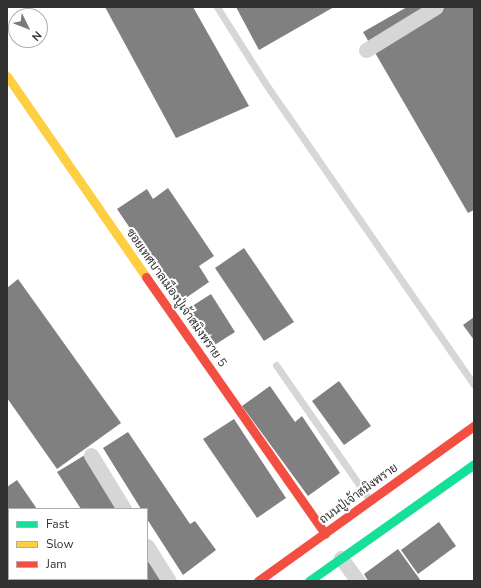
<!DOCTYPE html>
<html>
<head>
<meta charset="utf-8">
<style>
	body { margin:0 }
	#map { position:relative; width:481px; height:588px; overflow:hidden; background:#fff; font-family:"Nunito Sans",Sarabun,sans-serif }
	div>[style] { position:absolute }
	.building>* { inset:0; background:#808080 }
	.lane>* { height:7px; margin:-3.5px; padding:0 3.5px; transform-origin:3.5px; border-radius:3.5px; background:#d6d6d6 }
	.street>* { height:15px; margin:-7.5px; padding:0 7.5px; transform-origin:7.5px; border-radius:7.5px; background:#d6d6d6 }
	.fast>* { height:9px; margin:-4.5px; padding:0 4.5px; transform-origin:4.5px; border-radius:4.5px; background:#16e098 }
	.slow>* { height:9px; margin:-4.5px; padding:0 4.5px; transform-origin:4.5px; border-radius:4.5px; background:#ffcf43 }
	.jam>* { height:9px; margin:-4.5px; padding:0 4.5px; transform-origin:4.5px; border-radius:4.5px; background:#f24e42 }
	span { translate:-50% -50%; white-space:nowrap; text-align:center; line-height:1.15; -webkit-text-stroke:4px #fff; paint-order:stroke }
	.street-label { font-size:12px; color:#323232 }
	.frame { position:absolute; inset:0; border:8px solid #323232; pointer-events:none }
	.legend { position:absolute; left:8px; top:508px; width:140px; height:72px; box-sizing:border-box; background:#fff; border:1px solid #adadad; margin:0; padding:5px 7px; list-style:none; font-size:12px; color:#323232 }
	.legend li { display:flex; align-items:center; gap:8px; height:20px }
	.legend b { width:20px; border:1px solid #adadad }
	.north { position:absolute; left:8px; top:8px; width:40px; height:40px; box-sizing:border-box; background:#fff; border:1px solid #adadad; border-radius:50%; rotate:133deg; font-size:11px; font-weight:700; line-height:16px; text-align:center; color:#323232 }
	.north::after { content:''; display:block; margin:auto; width:14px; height:18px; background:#7a7a7a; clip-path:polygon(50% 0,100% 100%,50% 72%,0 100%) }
</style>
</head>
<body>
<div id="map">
	<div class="building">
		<div style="clip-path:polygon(105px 7px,193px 7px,249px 106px,176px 138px)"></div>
		<div style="clip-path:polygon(236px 7px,334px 7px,259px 50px)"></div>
		<div style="clip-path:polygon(407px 7px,474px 7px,474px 210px,468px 213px,363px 32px)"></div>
		<div style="clip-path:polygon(168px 188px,214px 256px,199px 266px,209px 282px,180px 302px,117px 209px,147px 189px,153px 199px)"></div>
		<div style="clip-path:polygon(244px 248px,294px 322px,264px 341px,215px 268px)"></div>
		<div style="clip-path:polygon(18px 279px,121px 423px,57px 469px,7px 398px,7px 288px)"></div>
		<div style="clip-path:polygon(211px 294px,235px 332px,213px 346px,189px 308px)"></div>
		<div style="clip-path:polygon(474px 317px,474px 340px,463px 325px)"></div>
		<div style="clip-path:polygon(339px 381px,371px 426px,344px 445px,312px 401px)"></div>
		<div style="clip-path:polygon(270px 386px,295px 422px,302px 416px,340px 473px,308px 496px,242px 406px)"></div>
		<div style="clip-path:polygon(234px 419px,286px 498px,257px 518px,203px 439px)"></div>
		<div style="clip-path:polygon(128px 432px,190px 524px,195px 521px,216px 550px,183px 575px,147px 519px,147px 509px,141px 509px,103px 448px)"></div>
		<div style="clip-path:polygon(85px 455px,119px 509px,81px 509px,57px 472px)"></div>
		<div style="clip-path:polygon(17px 480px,37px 509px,9px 509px,9px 579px,59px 579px,56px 581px,7px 580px,7px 487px)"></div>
		<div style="clip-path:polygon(439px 522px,456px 546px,418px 574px,401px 550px)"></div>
		<div style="clip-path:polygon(398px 549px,421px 581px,368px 581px,364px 574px)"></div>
		<div style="clip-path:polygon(152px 560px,166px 581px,121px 581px,147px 579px,147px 563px)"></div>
	</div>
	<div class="lane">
		<div style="left:217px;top:7px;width:90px;rotate:57.7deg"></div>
		<div style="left:265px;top:83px;width:367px;rotate:55.3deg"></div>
		<div style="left:276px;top:365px;width:165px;rotate:55.2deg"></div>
	</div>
	<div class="street">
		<div style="left:366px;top:50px;width:82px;rotate:-31.6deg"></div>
		<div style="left:91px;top:455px;width:63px;rotate:58.6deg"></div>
		<div style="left:147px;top:546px;width:41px;rotate:57.8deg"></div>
		<div style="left:341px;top:558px;width:29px;rotate:54deg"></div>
	</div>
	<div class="fast">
		<div style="left:309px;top:581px;width:202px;rotate:-35.3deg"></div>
	</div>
	<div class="slow">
		<div style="left:7px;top:76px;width:244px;rotate:55.3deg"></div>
	</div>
	<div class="jam">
		<div style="left:146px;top:277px;width:313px;rotate:55.1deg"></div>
		<div style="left:258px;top:581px;width:266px;rotate:-35.7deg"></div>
	</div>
	<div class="street-label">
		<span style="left:176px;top:298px;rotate:55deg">ซอยเทศบาลเมืองปู่เจ้าสมิงพราย 5</span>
		<span style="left:359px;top:494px;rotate:-36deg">ถนนปู่เจ้าสมิงพราย</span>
	</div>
	<div class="frame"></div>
	<ul class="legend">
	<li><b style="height:5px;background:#16e098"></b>Fast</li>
	<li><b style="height:5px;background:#ffcf43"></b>Slow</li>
	<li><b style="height:5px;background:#f24e42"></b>Jam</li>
	</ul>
	<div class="north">N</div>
</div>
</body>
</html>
